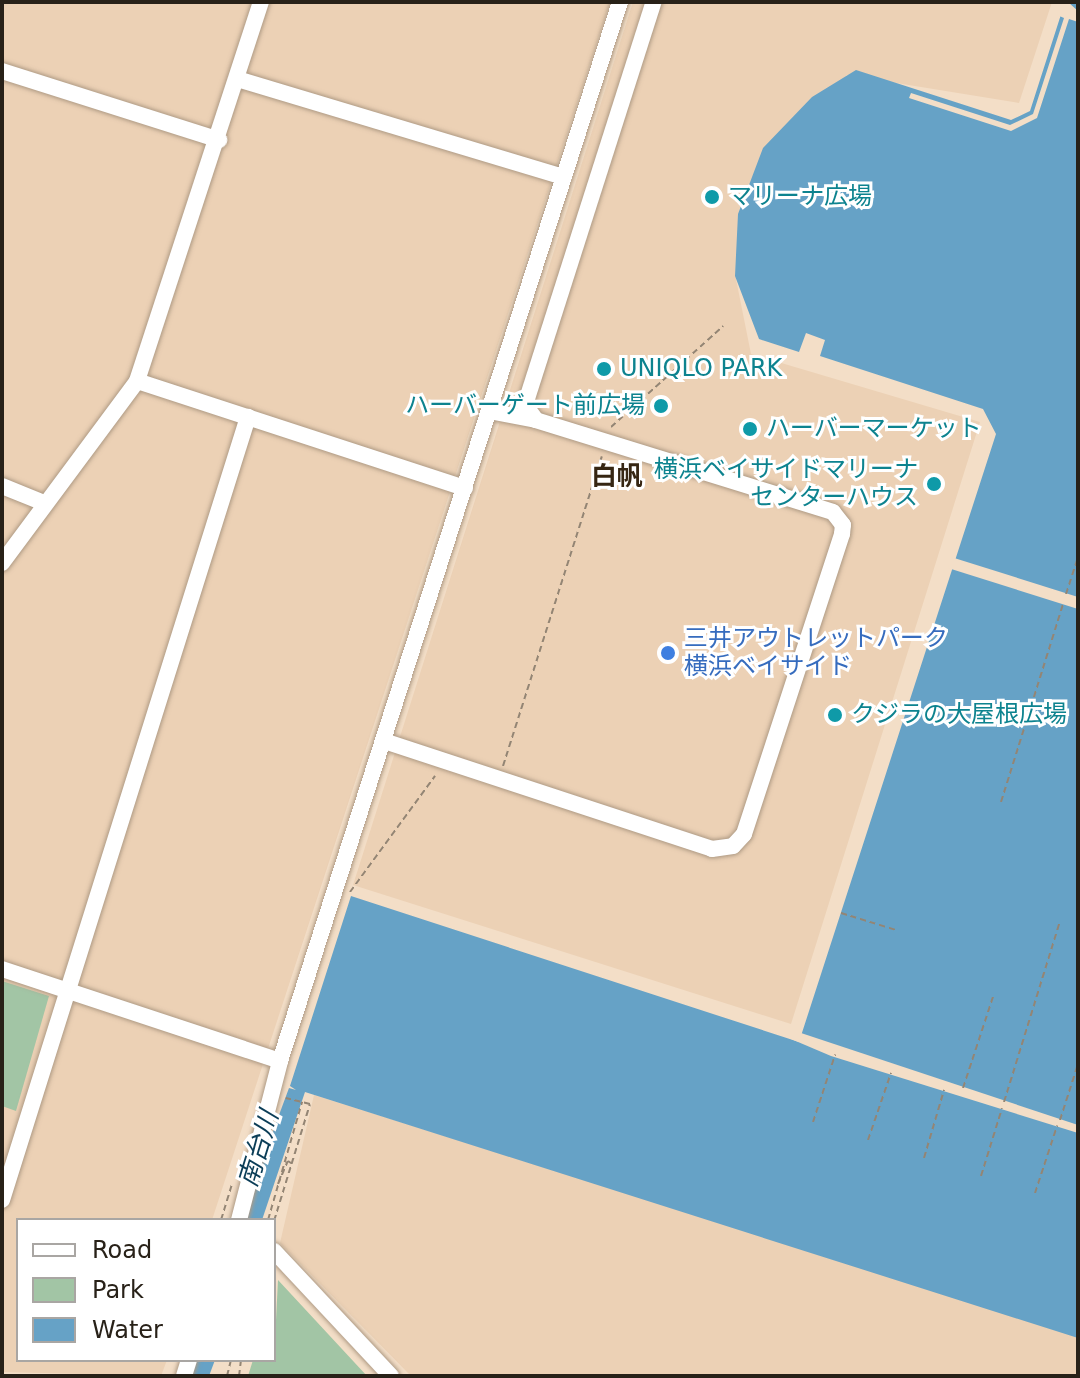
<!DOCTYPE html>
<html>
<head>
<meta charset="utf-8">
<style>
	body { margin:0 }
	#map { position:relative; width:1080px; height:1378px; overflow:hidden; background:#f3dec7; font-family:"DejaVu Sans","Noto Sans JP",sans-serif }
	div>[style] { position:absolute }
	.built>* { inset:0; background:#ecd1b5 }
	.green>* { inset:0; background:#a2c5a5 }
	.water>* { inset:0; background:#66a2c6 }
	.pier>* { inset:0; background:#f3dec7 }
	.path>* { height:2px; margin-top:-1px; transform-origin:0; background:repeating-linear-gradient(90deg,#938574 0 6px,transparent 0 10px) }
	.roads { filter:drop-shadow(0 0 2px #ae9a84) drop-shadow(0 0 2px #ae9a84) }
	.minor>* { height:16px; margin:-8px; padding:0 8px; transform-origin:8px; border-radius:8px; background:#fff }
	.dots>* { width:22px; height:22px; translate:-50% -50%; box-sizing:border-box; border:4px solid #fff; border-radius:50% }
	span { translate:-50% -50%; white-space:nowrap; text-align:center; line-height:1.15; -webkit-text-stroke:6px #fff; paint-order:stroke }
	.culture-label { font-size:24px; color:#0d838f }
	.left { translate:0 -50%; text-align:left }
	.right { translate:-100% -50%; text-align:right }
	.shop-label { font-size:24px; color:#366cbe }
	.neighbourhood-label { font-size:26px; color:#362613; font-weight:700 }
	.water-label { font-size:26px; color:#0b3d57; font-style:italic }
	.frame { position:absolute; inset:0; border:4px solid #282118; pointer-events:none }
	.legend { position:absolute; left:16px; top:1218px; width:260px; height:144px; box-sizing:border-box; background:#fff; border:2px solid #a9a6a3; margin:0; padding:10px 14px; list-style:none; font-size:24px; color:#282118 }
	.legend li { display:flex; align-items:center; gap:16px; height:40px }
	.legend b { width:40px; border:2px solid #a9a6a3 }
</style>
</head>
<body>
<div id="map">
	<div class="built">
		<div style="clip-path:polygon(2px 2px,610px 2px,212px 1220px,18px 1220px,18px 1360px,167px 1360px,161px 1376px,2px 1372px)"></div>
		<div style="clip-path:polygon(633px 2px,1052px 2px,1019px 103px,847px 75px,740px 207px,736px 279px,751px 354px,980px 422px,791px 1024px,353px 885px)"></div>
		<div style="clip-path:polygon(314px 1095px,1078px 1335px,1078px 1376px,411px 1376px,280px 1243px)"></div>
	</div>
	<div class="green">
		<div style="clip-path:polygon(2px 981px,49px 996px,16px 1111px,2px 1106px)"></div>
		<div style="clip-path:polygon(278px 1280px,367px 1376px,248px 1376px,253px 1360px,274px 1360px)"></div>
	</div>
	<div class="water">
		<div style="clip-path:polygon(1065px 2px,1078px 2px,1078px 1338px,305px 1092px,262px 1220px,240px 1220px,289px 1088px,296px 1090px,290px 1086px,351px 896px,799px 1042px,996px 434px,983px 409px,820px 356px,825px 340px,806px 333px,799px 352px,759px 339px,735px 276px,738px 214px,763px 148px,812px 97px,856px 70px,1011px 120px,1030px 111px)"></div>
		<div style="clip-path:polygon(189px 1360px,215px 1360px,209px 1376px,183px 1376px)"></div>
	</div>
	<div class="pier">
		<div style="clip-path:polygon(1068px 2px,1078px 11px,1078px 22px,1069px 19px,1037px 118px,1011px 131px,909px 98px,911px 93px,1010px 125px,1033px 114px,1064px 18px,1057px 15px,1060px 5px)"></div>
		<div style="clip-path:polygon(951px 557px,1078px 597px,1078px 609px,948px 568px)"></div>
		<div style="clip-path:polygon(798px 1032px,1078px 1125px,1078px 1133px,831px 1056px,791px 1039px)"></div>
	</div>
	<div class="path">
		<div style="left:611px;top:427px;width:151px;rotate:-42deg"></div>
		<div style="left:1066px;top:594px;width:40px;rotate:-72deg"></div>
		<div style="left:503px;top:766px;width:325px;rotate:-72.3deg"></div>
		<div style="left:1001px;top:802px;width:207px;rotate:-72.6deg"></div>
		<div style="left:350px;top:892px;width:144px;rotate:-53.8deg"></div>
		<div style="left:841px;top:913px;width:58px;rotate:17.2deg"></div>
		<div style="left:963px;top:1088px;width:96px;rotate:-71.8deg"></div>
		<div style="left:1004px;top:1102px;width:189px;rotate:-72.8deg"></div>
		<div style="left:1060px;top:1120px;width:59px;rotate:-72.2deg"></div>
		<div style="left:813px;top:1122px;width:71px;rotate:-71.8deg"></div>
		<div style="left:868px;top:1140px;width:71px;rotate:-71.1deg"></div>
		<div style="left:924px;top:1158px;width:71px;rotate:-73.6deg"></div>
		<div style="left:981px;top:1176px;width:71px;rotate:-72.8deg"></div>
		<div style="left:278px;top:1184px;width:25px;rotate:-67deg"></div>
		<div style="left:288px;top:1161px;width:4px;rotate:34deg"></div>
		<div style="left:1035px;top:1193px;width:71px;rotate:-71.8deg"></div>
		<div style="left:221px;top:1220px;width:39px;rotate:-73deg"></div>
		<div style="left:268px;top:1220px;width:123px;rotate:-73.9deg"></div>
		<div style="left:274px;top:1221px;width:122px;rotate:-72.9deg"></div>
		<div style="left:310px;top:1104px;width:25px;rotate:-166deg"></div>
		<div style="left:227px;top:1376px;width:16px;rotate:-76deg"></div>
		<div style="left:239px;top:1376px;width:16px;rotate:-83deg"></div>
	</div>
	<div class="roads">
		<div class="minor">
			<div style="left:2px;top:71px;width:228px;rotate:17.6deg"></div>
			<div style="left:237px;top:79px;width:341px;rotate:16.7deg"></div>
			<div style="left:137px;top:381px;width:345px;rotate:18.1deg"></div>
			<div style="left:536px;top:420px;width:19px;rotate:-126deg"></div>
			<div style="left:525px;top:405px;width:423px;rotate:-72.3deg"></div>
			<div style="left:2px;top:486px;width:45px;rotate:22deg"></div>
			<div style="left:2px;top:563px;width:227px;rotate:-53.4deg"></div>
			<div style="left:137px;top:381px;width:399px;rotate:-71.9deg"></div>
			<div style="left:384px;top:741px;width:345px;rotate:18.2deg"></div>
			<div style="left:712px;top:849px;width:21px;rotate:-8deg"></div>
			<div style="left:733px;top:846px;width:16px;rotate:-47deg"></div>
			<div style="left:744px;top:834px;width:316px;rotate:-71.9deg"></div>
			<div style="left:842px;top:534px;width:9px;rotate:-84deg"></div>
			<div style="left:843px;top:525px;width:16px;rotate:-128deg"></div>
			<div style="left:833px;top:512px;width:311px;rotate:-162.8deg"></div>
			<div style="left:536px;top:420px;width:48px;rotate:-169.2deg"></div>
			<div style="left:2px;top:969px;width:293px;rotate:18.3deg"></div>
			<div style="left:2px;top:1200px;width:821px;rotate:-72.56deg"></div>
			<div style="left:239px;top:1220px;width:164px;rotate:-75.5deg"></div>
			<div style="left:280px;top:1061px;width:1112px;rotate:-72.2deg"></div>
			<div style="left:274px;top:1251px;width:171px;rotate:46.9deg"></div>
			<div style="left:184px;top:1376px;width:17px;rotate:-73deg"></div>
		</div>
	</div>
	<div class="dots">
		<div style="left:712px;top:197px;background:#0f9aa8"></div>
		<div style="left:604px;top:369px;background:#0f9aa8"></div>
		<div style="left:661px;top:406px;background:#0f9aa8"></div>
		<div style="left:750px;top:429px;background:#0f9aa8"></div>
		<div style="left:934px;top:484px;background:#0f9aa8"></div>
		<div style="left:668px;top:653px;background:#3f7fe0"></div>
		<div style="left:835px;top:715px;background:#0f9aa8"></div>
	</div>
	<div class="culture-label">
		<span class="left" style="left:728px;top:197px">マリーナ広場</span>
		<span class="left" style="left:620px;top:369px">UNIQLO PARK</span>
		<span class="right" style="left:645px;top:406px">ハーバーゲート前広場</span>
		<span class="left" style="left:766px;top:429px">ハーバーマーケット</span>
		<span class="right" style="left:918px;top:484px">横浜ベイサイドマリーナ<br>センターハウス</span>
		<span class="left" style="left:851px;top:715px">クジラの大屋根広場</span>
	</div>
	<div class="shop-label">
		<span class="left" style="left:684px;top:653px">三井アウトレットパーク<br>横浜ベイサイド</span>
	</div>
	<div class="neighbourhood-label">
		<span style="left:617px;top:477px">白帆</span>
	</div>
	<div class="water-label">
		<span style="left:259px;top:1149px;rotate:-73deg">南台川</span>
	</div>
	<div class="frame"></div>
	<ul class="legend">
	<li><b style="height:10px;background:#fff"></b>Road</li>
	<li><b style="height:22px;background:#a2c5a5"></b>Park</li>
	<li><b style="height:22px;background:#66a2c6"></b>Water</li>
	</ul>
</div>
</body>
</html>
